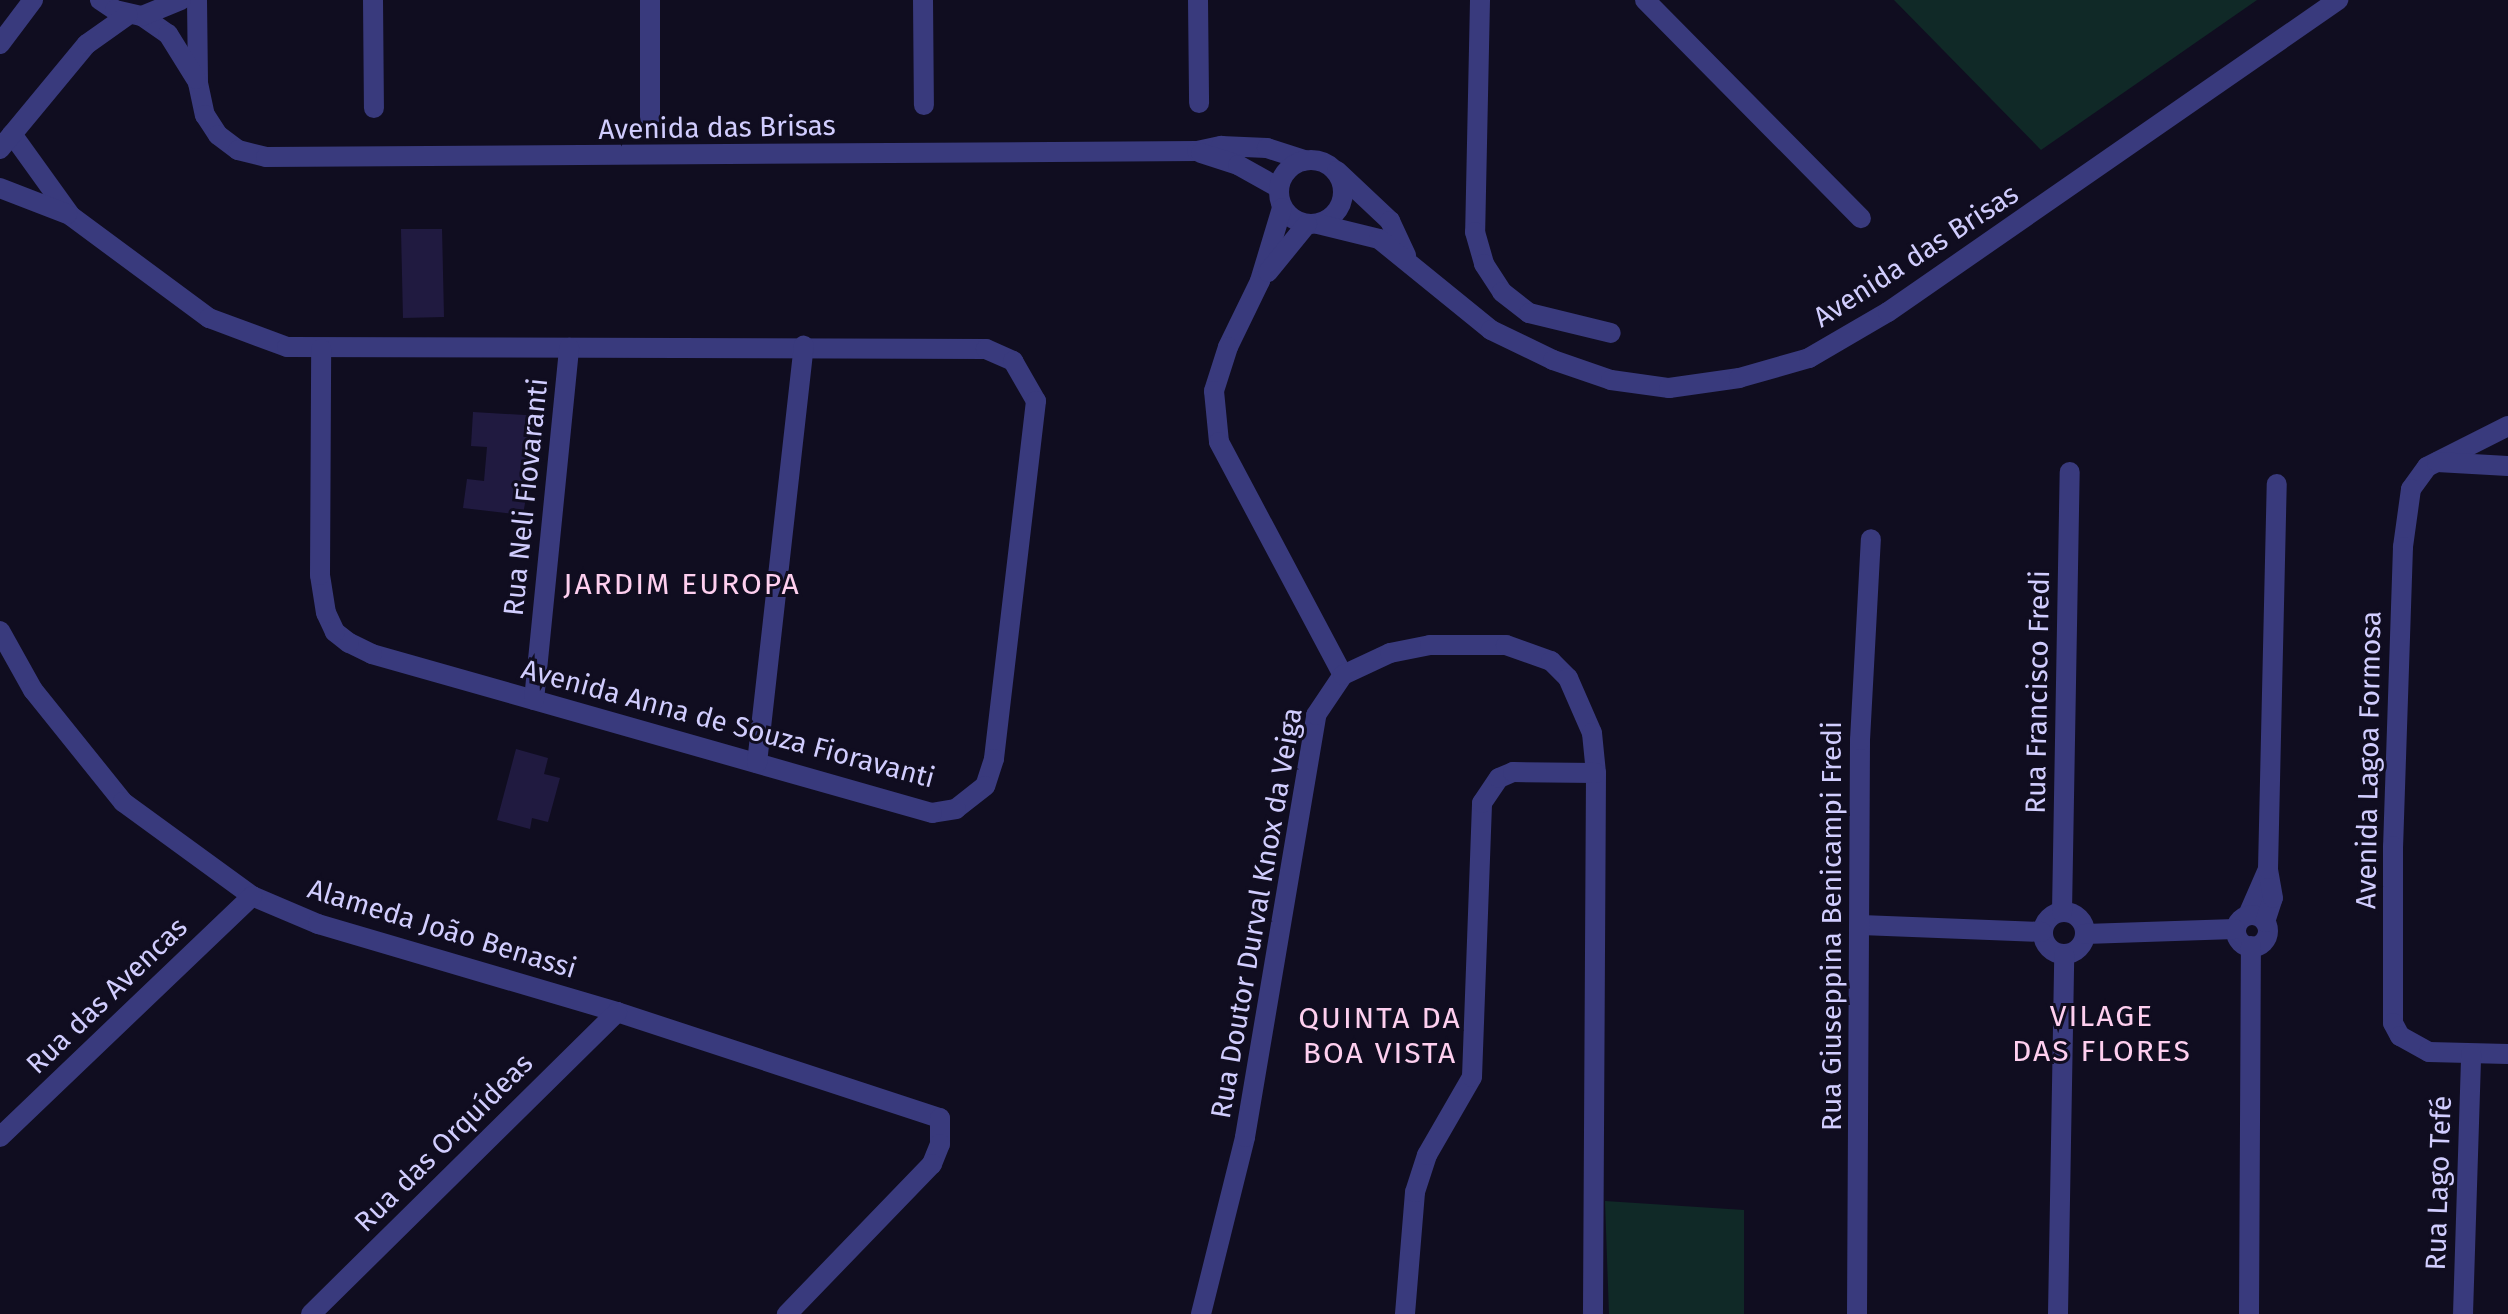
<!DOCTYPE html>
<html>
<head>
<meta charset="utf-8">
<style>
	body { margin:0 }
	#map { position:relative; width:2508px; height:1314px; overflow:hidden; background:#100d20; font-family:"Fira Sans",sans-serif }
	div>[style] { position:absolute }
	.green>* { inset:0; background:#102927 }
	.building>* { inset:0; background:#201a40 }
	.minor>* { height:20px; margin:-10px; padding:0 10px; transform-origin:10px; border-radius:10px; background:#393a7d }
	.minor>.ring { margin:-10px; padding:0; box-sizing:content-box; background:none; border:20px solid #393a7d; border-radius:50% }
	.tertiary>* { height:20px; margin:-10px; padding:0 10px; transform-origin:10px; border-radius:10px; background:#393a7d }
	span { translate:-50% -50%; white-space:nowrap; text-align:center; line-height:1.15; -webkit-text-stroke:6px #100d20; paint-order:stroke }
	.street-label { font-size:28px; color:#d1cdfe }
	.neighbourhood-label { font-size:30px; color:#fecfef; letter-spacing:2px }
</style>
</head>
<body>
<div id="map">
	<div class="green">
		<div style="clip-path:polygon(1894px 0,2257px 0,2041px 150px)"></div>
		<div style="clip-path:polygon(1605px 1201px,1744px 1210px,1744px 1314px,1609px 1314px)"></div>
	</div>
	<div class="building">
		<div style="clip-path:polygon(401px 229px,442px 229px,444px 317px,403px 318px)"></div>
		<div style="clip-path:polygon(473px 412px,540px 416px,523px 515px,463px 508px,467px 479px,484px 481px,487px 447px,471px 446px)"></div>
		<div style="clip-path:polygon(516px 749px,548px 758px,544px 774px,560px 778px,548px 822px,532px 818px,530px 829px,497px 820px)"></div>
	</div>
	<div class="minor">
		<div style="left:197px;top:0;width:83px;rotate:89.3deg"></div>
		<div style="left:198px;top:83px;width:33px;rotate:78deg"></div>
		<div style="left:205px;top:115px;width:24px;rotate:57deg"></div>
		<div style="left:218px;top:135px;width:25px;rotate:37deg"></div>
		<div style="left:238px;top:150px;width:29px;rotate:14deg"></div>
		<div style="left:266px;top:157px;width:931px;rotate:-0.37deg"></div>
		<div style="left:1197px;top:151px;width:25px;rotate:-12deg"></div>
		<div style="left:1221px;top:146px;width:46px;rotate:2.5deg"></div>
		<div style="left:1267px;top:148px;width:40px;rotate:18deg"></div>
		<div style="left:373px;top:0;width:108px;rotate:89.5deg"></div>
		<div style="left:650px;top:0;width:117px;rotate:90deg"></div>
		<div style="left:923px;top:0;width:105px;rotate:89.5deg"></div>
		<div style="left:1198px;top:0;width:103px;rotate:89.4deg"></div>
		<div style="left:1480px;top:0;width:232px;rotate:91.2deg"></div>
		<div style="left:1475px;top:232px;width:33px;rotate:74deg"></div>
		<div style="left:1484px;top:264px;width:33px;rotate:57deg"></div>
		<div style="left:1502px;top:292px;width:34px;rotate:38deg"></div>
		<div style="left:1529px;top:313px;width:84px;rotate:13.7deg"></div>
		<div style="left:1645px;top:0;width:307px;rotate:45.3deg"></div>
		<div style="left:142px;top:16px;width:32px;rotate:35deg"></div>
		<div style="left:168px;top:34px;width:53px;rotate:58.1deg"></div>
		<div style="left:12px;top:134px;width:101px;rotate:54.3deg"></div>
		<div style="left:71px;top:216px;width:172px;rotate:36.5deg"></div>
		<div style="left:209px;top:318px;width:83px;rotate:20.4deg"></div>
		<div style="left:287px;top:347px;width:699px;rotate:0.16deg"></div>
		<div style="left:986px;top:349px;width:30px;rotate:24deg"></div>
		<div style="left:1013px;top:361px;width:46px;rotate:60.1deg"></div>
		<div style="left:1036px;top:401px;width:360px;rotate:96.7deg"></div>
		<div style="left:994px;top:759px;width:28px;rotate:108deg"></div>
		<div style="left:985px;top:786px;width:37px;rotate:142deg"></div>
		<div style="left:956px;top:809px;width:24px;rotate:171deg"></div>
		<div style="left:932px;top:813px;width:582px;rotate:-164.15deg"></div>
		<div style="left:372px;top:654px;width:25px;rotate:-154deg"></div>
		<div style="left:349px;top:643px;width:18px;rotate:-142deg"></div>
		<div style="left:335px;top:632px;width:21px;rotate:-115deg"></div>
		<div style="left:326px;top:613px;width:38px;rotate:-99deg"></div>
		<div style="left:320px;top:575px;width:226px;rotate:-89.7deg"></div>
		<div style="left:1201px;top:153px;width:39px;rotate:18deg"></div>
		<div style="left:1238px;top:165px;width:47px;rotate:29.3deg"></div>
		<div class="ring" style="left:1279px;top:160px;width:44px;height:44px"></div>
		<div style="left:1337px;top:171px;width:73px;rotate:43.3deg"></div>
		<div style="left:1390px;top:221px;width:38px;rotate:65deg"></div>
		<div style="left:0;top:188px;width:72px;rotate:21.2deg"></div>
		<div style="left:1282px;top:208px;width:76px;rotate:106.8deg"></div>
		<div style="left:1260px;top:281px;width:73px;rotate:115.9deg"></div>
		<div style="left:1228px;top:347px;width:46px;rotate:107.7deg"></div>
		<div style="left:1214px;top:391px;width:51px;rotate:84.4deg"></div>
		<div style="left:1219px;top:442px;width:264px;rotate:62deg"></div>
		<div style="left:1318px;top:224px;width:63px;rotate:13.8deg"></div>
		<div style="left:1379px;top:239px;width:144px;rotate:39.1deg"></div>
		<div style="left:1491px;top:330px;width:69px;rotate:25.8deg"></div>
		<div style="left:1553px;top:360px;width:61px;rotate:19deg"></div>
		<div style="left:1611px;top:380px;width:59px;rotate:7.9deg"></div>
		<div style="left:1669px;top:388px;width:71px;rotate:-8.1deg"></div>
		<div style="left:1739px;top:378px;width:73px;rotate:-15.9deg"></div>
		<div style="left:1809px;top:358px;width:91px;rotate:-30.2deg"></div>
		<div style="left:1888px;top:312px;width:548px;rotate:-34.73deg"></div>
		<div style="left:1268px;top:272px;width:62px;rotate:-50.9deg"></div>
		<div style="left:2508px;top:426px;width:91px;rotate:153.2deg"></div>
		<div style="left:2427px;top:467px;width:27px;rotate:126deg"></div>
		<div style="left:2411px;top:489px;width:59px;rotate:97.9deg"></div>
		<div style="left:2403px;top:547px;width:299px;rotate:91.9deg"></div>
		<div style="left:2393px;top:846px;width:177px;rotate:90deg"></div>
		<div style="left:2393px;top:1023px;width:15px;rotate:62deg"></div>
		<div style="left:2400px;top:1036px;width:33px;rotate:29deg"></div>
		<div style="left:2429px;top:1052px;width:79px;rotate:1.5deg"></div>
		<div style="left:2437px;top:462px;width:71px;rotate:3.2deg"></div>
		<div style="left:0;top:631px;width:68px;rotate:60.8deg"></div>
		<div style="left:33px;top:690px;width:144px;rotate:51.2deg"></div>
		<div style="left:123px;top:802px;width:160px;rotate:36.1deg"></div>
		<div style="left:252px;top:896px;width:72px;rotate:23deg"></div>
		<div style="left:318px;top:924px;width:312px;rotate:16.4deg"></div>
		<div style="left:617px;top:1012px;width:340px;rotate:18.2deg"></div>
		<div style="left:940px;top:1118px;width:26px;rotate:90deg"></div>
		<div style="left:940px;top:1144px;width:22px;rotate:112deg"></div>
		<div style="left:932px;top:1164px;width:209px;rotate:134deg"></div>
		<div style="left:534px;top:700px;width:354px;rotate:-84.3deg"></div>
		<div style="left:757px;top:763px;width:420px;rotate:-83.6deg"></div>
		<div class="ring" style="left:2043px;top:912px;width:22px;height:22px"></div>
		<div style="left:2062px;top:912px;width:440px;rotate:-89deg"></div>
		<div style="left:2248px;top:915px;width:50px;rotate:-66.5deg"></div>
		<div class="ring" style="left:2236px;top:915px;width:12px;height:12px"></div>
		<div style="left:2265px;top:922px;width:25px;rotate:-72deg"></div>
		<div style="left:2273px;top:898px;width:29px;rotate:-100deg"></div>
		<div style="left:2268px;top:869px;width:385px;rotate:-88.7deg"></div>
		<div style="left:1861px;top:925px;width:181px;rotate:2.2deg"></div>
		<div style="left:2085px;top:934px;width:150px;rotate:-1.9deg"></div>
		<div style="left:0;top:1137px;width:349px;rotate:-43.7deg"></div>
		<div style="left:311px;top:1314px;width:430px;rotate:-44.6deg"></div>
		<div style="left:1201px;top:1314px;width:182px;rotate:-76deg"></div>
		<div style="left:1245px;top:1137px;width:428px;rotate:-80.4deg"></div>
		<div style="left:1316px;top:715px;width:48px;rotate:-56deg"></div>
		<div style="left:1343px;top:675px;width:52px;rotate:-25.1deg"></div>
		<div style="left:1390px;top:653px;width:41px;rotate:-11.3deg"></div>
		<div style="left:1430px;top:645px;width:76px"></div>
		<div style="left:1506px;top:645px;width:48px;rotate:19.6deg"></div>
		<div style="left:1551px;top:661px;width:24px;rotate:45deg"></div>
		<div style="left:1568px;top:678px;width:60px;rotate:66.4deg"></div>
		<div style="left:1592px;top:733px;width:40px;rotate:84.3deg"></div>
		<div style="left:1596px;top:773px;width:541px;rotate:90.32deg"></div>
		<div style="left:1405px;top:1314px;width:122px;rotate:-85.3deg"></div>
		<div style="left:1415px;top:1192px;width:39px;rotate:-72deg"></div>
		<div style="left:1427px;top:1155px;width:90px;rotate:-60deg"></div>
		<div style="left:1472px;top:1077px;width:274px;rotate:-87.9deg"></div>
		<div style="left:1482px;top:803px;width:30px;rotate:-56deg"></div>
		<div style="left:1499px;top:778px;width:15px;rotate:-23deg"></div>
		<div style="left:1513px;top:772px;width:83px;rotate:0.7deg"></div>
		<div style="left:1857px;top:1314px;width:574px;rotate:-89.7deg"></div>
		<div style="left:1860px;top:740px;width:201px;rotate:-86.9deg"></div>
		<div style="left:2058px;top:1314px;width:359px;rotate:-89deg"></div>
		<div style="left:2249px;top:1314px;width:368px;rotate:-89.7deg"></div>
		<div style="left:2463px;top:1314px;width:260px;rotate:-88.2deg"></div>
	</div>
	<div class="tertiary">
		<div style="left:100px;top:0;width:18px;rotate:34deg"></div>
		<div style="left:115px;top:10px;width:28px;rotate:13deg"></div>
		<div style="left:142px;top:16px;width:42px;rotate:-22.3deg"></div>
		<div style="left:0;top:44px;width:55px;rotate:-53.1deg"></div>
		<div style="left:0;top:149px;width:136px;rotate:-50.4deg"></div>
		<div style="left:87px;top:44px;width:50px;rotate:-35.3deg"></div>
	</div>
	<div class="street-label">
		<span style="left:717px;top:128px;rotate:-1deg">Avenida das Brisas</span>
		<span style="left:1916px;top:256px;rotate:-33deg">Avenida das Brisas</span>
		<span style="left:526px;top:497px;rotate:-84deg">Rua Neli Fiovaranti</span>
		<span style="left:2038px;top:692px;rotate:-89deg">Rua Francisco Fredi</span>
		<span style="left:728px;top:724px;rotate:15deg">Avenida Anna de Souza Fioravanti</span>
		<span style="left:2369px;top:760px;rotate:-89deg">Avenida Lagoa Formosa</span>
		<span style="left:1257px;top:913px;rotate:-80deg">Rua Doutor Durval Knox da Veiga</span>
		<span style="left:1832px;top:926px;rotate:-90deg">Rua Giuseppina Benicampi Fredi</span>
		<span style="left:442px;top:929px;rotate:17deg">Alameda João Benassi</span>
		<span style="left:107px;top:996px;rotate:-44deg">Rua das Avencas</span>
		<span style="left:444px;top:1143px;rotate:-45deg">Rua das Orquídeas</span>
		<span style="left:2439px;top:1183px;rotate:-88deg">Rua Lago Tefé</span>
	</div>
	<div class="neighbourhood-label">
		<span style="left:682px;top:584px">JARDIM EUROPA</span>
		<span style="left:2102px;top:1033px">VILAGE<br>DAS FLORES</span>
		<span style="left:1380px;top:1035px">QUINTA DA<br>BOA VISTA</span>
	</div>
</div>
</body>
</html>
